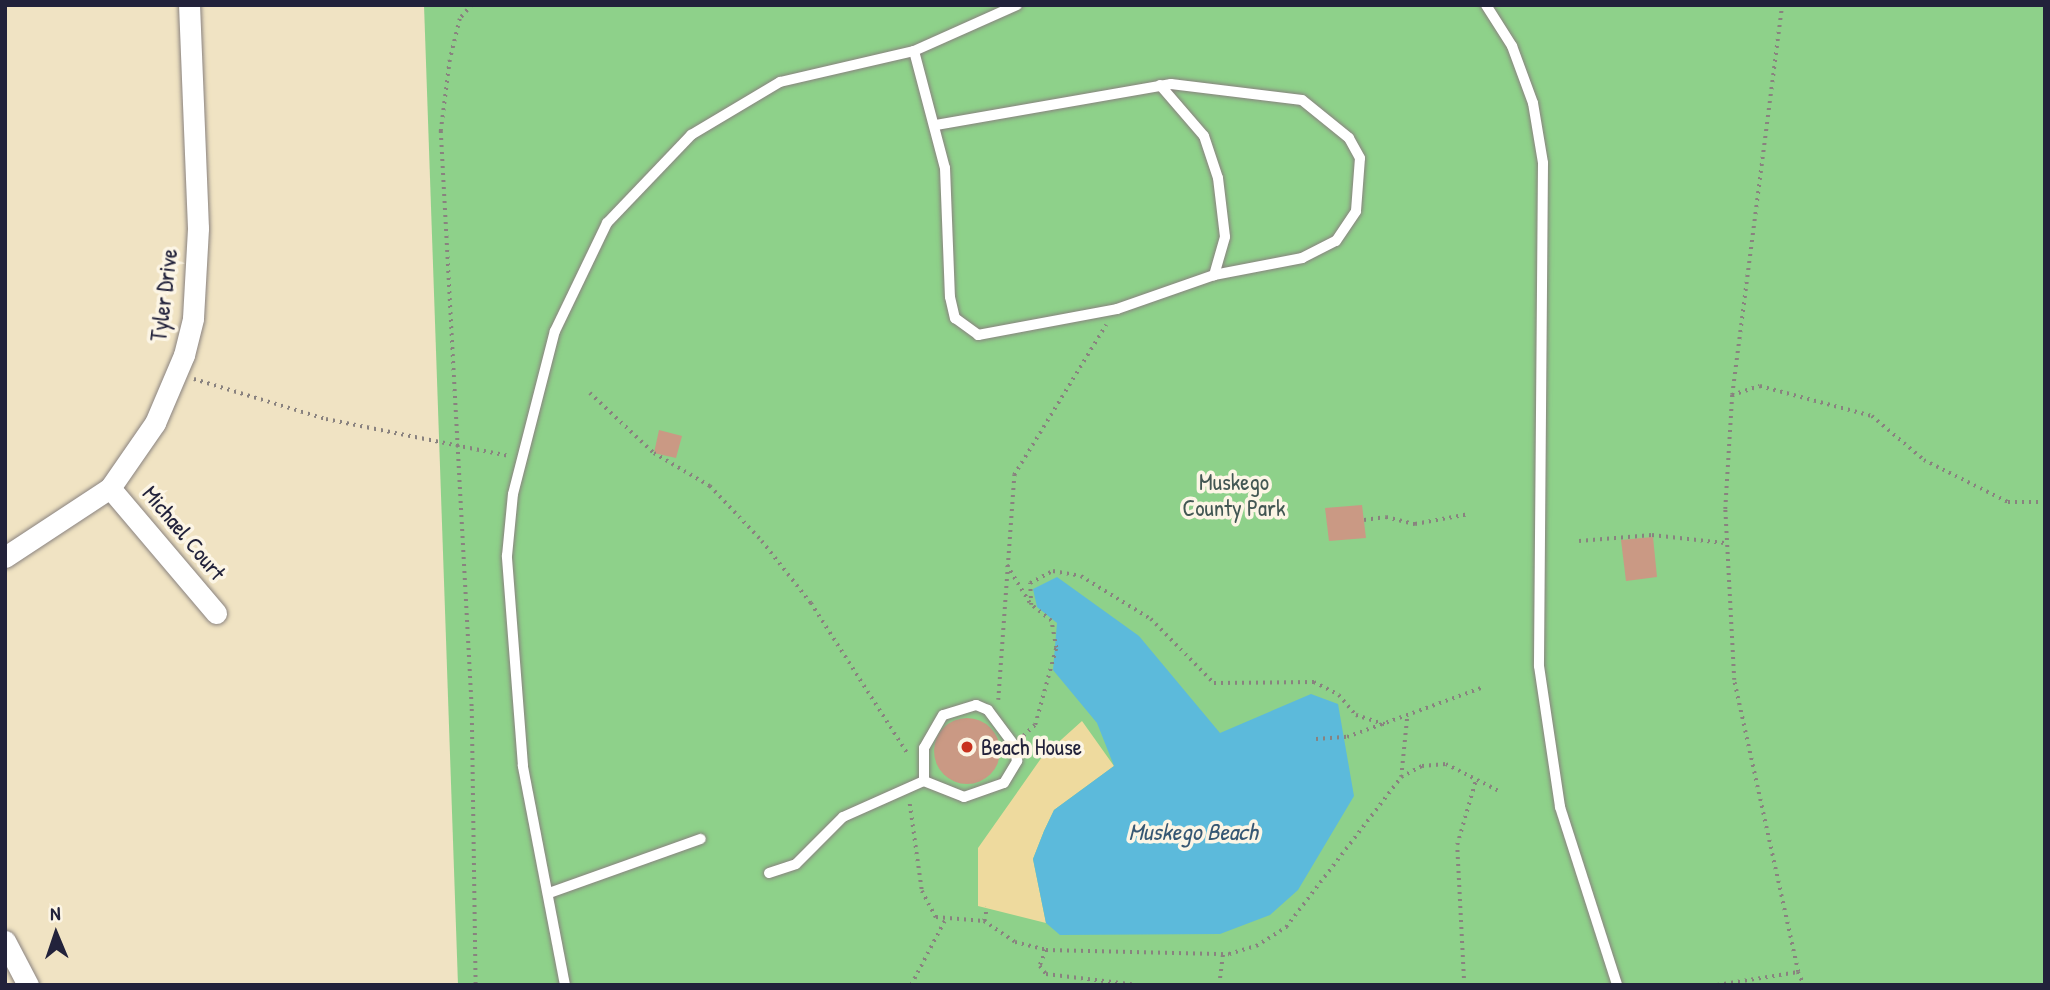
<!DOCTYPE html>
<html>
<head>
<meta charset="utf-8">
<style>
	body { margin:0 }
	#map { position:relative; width:2050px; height:990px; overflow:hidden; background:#f0e3c3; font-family:"Patrick Hand",sans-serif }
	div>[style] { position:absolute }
	.green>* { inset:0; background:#8ed18a }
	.sand>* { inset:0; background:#eeda9e }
	.water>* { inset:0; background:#5cbadb }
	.building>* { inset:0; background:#ca9984 }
	.round { border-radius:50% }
	.path>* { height:3.5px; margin-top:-1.75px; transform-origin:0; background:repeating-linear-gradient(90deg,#89827f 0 2px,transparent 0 7px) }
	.roads { filter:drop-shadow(0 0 2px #89827f) drop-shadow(0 0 2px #89827f) }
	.service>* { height:10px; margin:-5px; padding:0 5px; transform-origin:5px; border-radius:5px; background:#fff }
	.minor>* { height:21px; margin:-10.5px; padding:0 10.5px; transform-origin:10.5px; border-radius:10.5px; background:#fff }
	.dots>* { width:19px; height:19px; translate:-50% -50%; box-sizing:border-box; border:4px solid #fcf5e5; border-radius:50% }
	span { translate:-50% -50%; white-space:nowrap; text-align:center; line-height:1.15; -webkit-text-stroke:7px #fcf5e5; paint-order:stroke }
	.street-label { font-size:23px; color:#22223b }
	.park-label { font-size:23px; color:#425753 }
	.poi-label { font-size:23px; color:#22223b }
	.left { translate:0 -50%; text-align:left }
	.water-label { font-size:24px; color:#365773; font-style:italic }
	.frame { position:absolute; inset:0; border:7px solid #22223b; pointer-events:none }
	.north { position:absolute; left:21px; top:899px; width:70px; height:70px; -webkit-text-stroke:5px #fcf5e5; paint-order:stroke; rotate:358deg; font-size:19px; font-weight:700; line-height:28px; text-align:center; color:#22223b }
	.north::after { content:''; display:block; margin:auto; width:24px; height:32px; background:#22223b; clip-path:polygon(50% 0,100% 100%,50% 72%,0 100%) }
</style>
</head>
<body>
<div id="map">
	<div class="green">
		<div style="clip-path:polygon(424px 5px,2045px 5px,2045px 985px,458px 985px)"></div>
	</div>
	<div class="sand">
		<div style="clip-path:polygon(1082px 721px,1114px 766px,1054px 810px,1044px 831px,1033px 859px,1046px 923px,978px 906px,978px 848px,1042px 757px)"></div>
	</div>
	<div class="water">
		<div style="clip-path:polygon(1057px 577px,1139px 636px,1220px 733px,1311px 694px,1338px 704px,1354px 796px,1298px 890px,1270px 915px,1220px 934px,1060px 935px,1046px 923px,1033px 859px,1044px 831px,1054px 810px,1114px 766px,1097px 723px,1053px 670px,1057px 623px,1037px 607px,1033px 589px)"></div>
	</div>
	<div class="building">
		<div style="clip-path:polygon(659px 430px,682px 436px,676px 458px,654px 453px)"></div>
		<div style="clip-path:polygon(1362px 505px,1366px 538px,1329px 541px,1325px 508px)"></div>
		<div style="clip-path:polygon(1653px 537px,1657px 577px,1626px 581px,1621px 540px)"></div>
		<div class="round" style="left:934px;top:718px;width:66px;height:66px"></div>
	</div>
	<div class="path">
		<div style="left:472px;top:5px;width:18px;rotate:131deg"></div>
		<div style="left:460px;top:19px;width:42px;rotate:103.7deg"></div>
		<div style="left:450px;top:60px;width:72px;rotate:97.2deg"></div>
		<div style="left:441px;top:131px;width:579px;rotate:86.93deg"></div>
		<div style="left:472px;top:709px;width:276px;rotate:89.2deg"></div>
		<div style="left:194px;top:379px;width:138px;rotate:16.9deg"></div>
		<div style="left:326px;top:419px;width:187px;rotate:11.4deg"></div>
		<div style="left:590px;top:393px;width:88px;rotate:43.2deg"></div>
		<div style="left:654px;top:453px;width:65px;rotate:30.5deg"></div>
		<div style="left:710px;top:486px;width:76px;rotate:46.6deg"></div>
		<div style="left:762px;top:541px;width:79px;rotate:51.7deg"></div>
		<div style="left:811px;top:603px;width:179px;rotate:57.3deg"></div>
		<div style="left:1732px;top:395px;width:29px;rotate:-18deg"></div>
		<div style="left:1760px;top:386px;width:116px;rotate:15deg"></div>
		<div style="left:1872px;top:416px;width:68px;rotate:40.2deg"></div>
		<div style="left:1924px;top:460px;width:94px;rotate:26.6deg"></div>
		<div style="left:2008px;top:502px;width:37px"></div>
		<div style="left:1364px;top:520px;width:22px;rotate:-8deg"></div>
		<div style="left:1386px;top:517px;width:30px;rotate:14deg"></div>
		<div style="left:1415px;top:524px;width:55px;rotate:-10.5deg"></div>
		<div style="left:1579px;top:541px;width:73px;rotate:-4.7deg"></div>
		<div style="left:1652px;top:535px;width:73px;rotate:6.3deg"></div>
		<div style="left:1007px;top:565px;width:44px;rotate:58.8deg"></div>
		<div style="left:998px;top:700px;width:226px;rotate:-85.9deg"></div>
		<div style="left:1014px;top:475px;width:176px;rotate:-58.5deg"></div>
		<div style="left:1023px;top:736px;width:16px;rotate:-43deg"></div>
		<div style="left:1035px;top:725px;width:80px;rotate:-74.7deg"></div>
		<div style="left:1056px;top:648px;width:27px;rotate:-100deg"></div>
		<div style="left:1051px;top:621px;width:26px;rotate:-141deg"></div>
		<div style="left:1031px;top:605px;width:22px;rotate:-93deg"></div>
		<div style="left:1030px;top:583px;width:26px;rotate:-28deg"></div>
		<div style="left:1053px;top:571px;width:28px;rotate:10deg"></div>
		<div style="left:1081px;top:576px;width:82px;rotate:31.6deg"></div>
		<div style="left:1151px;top:619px;width:90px;rotate:45.5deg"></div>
		<div style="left:1214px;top:683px;width:100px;rotate:-0.6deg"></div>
		<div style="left:1314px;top:682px;width:28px;rotate:27deg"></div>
		<div style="left:1339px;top:695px;width:26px;rotate:50deg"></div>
		<div style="left:1356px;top:715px;width:32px;rotate:18deg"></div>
		<div style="left:1316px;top:739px;width:31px;rotate:-4deg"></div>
		<div style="left:1347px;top:737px;width:143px;rotate:-20.1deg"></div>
		<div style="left:1401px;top:777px;width:24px;rotate:-28deg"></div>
		<div style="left:1422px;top:766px;width:24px;rotate:-5deg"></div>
		<div style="left:1446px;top:764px;width:59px;rotate:27deg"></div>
		<div style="left:910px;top:804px;width:88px;rotate:82.1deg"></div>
		<div style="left:922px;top:891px;width:30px;rotate:62deg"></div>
		<div style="left:936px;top:917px;width:48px;rotate:4.8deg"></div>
		<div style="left:984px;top:921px;width:14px;rotate:-78deg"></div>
		<div style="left:984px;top:921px;width:37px;rotate:34deg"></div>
		<div style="left:1015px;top:942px;width:32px;rotate:14deg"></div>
		<div style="left:1046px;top:950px;width:183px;rotate:1.3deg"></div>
		<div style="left:1229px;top:954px;width:28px;rotate:-17deg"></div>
		<div style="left:1256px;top:946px;width:36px;rotate:-32deg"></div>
		<div style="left:1286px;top:927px;width:189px;rotate:-52.5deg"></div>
		<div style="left:1401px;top:777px;width:60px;rotate:-84.3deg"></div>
		<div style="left:1046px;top:950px;width:17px;rotate:111deg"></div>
		<div style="left:1040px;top:966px;width:10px;rotate:53deg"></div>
		<div style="left:1046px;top:974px;width:92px;rotate:6.9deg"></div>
		<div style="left:1798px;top:972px;width:14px;rotate:65deg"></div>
		<div style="left:911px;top:985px;width:73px;rotate:-62.4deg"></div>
		<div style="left:1219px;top:985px;width:31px;rotate:-83deg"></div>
		<div style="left:1464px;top:985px;width:140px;rotate:-92.9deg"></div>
		<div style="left:1457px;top:845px;width:69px;rotate:-73.9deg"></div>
		<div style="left:1717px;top:985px;width:82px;rotate:-9.1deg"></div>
		<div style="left:1798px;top:972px;width:299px;rotate:-102.4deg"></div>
		<div style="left:1734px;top:680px;width:171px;rotate:-93deg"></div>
		<div style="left:1725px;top:509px;width:114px;rotate:-86.5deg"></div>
		<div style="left:1732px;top:395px;width:393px;rotate:-82.7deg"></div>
	</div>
	<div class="roads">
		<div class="service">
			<div style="left:1486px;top:5px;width:49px;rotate:57.6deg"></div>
			<div style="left:1512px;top:46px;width:61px;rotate:69.8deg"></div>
			<div style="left:1533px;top:103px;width:61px;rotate:80.5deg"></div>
			<div style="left:1543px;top:163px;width:503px;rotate:90.46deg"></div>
			<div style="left:1539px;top:666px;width:143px;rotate:81.5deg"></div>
			<div style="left:1560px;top:807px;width:187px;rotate:72.2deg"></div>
			<div style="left:914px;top:51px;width:121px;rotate:75.2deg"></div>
			<div style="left:945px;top:168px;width:129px;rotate:87.8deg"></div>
			<div style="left:950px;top:297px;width:22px;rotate:77deg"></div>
			<div style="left:955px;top:318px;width:29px;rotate:36deg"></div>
			<div style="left:978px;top:335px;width:141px;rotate:-10.6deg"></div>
			<div style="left:1117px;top:309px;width:103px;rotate:-19.3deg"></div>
			<div style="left:1214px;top:275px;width:90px;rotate:-10.9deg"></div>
			<div style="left:1302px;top:258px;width:38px;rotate:-27deg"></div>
			<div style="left:1336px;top:241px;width:36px;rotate:-56deg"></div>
			<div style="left:1356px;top:211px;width:53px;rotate:-85.7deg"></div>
			<div style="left:1360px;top:158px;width:23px;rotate:-119deg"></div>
			<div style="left:1349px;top:138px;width:60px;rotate:-141deg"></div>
			<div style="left:1302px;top:100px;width:132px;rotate:-173deg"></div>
			<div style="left:1171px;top:84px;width:240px;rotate:170.1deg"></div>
			<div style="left:1160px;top:85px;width:67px;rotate:49.2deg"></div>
			<div style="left:1204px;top:136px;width:44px;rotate:71.6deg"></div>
			<div style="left:1218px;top:178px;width:59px;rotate:83.2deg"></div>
			<div style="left:1225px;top:237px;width:40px;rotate:106deg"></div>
			<div style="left:769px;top:873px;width:28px;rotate:-18deg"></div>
			<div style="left:796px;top:864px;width:66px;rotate:-45deg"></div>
			<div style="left:843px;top:817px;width:89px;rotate:-24deg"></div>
			<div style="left:924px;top:781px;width:43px;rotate:21.8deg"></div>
			<div style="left:964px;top:797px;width:42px;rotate:-19.3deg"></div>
			<div style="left:1004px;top:783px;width:26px;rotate:-59deg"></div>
			<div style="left:1017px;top:761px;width:16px;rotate:-101deg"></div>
			<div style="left:1014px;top:745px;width:44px;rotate:-126.6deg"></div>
			<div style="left:988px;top:710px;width:13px;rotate:-157deg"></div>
			<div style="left:976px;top:705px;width:34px;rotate:163deg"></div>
			<div style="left:943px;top:715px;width:38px;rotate:120deg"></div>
			<div style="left:924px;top:748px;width:33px;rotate:90deg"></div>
			<div style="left:549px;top:893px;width:161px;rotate:-19.6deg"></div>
			<div style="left:565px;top:985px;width:223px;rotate:-100.9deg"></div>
			<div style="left:523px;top:766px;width:211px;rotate:-94.4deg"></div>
			<div style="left:507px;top:556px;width:62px;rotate:-84.5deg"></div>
			<div style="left:513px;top:494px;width:168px;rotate:-75.6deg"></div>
			<div style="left:555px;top:331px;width:120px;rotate:-64.3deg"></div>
			<div style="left:607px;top:223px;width:122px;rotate:-46.3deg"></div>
			<div style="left:691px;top:135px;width:104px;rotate:-30.8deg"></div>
			<div style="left:780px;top:82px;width:138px;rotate:-13deg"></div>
			<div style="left:914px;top:51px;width:113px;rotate:-24.1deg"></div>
		</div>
		<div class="minor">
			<div style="left:110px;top:488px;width:164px;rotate:49.7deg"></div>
			<div style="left:5px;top:557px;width:126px;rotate:-33.3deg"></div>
			<div style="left:110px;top:488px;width:79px;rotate:-55.3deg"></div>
			<div style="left:155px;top:423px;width:74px;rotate:-66.9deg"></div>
			<div style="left:184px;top:355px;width:38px;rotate:-76deg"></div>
			<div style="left:193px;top:318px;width:90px;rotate:-86.8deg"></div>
			<div style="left:198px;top:228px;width:223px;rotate:-92.3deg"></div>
			<div style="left:5px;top:941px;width:50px;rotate:62.4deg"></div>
		</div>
	</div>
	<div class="dots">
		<div style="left:967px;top:747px;background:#c8321e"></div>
	</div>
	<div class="street-label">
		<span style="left:164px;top:295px;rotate:-83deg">Tyler Drive</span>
		<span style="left:184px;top:533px;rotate:50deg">Michael Court</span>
	</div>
	<div class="park-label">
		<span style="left:1234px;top:495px">Muskego<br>County Park</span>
	</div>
	<div class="poi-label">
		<span class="left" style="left:981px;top:747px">Beach House</span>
	</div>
	<div class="water-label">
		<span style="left:1193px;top:832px">Muskego Beach</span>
	</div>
	<div class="frame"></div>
	<div class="north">N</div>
</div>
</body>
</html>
